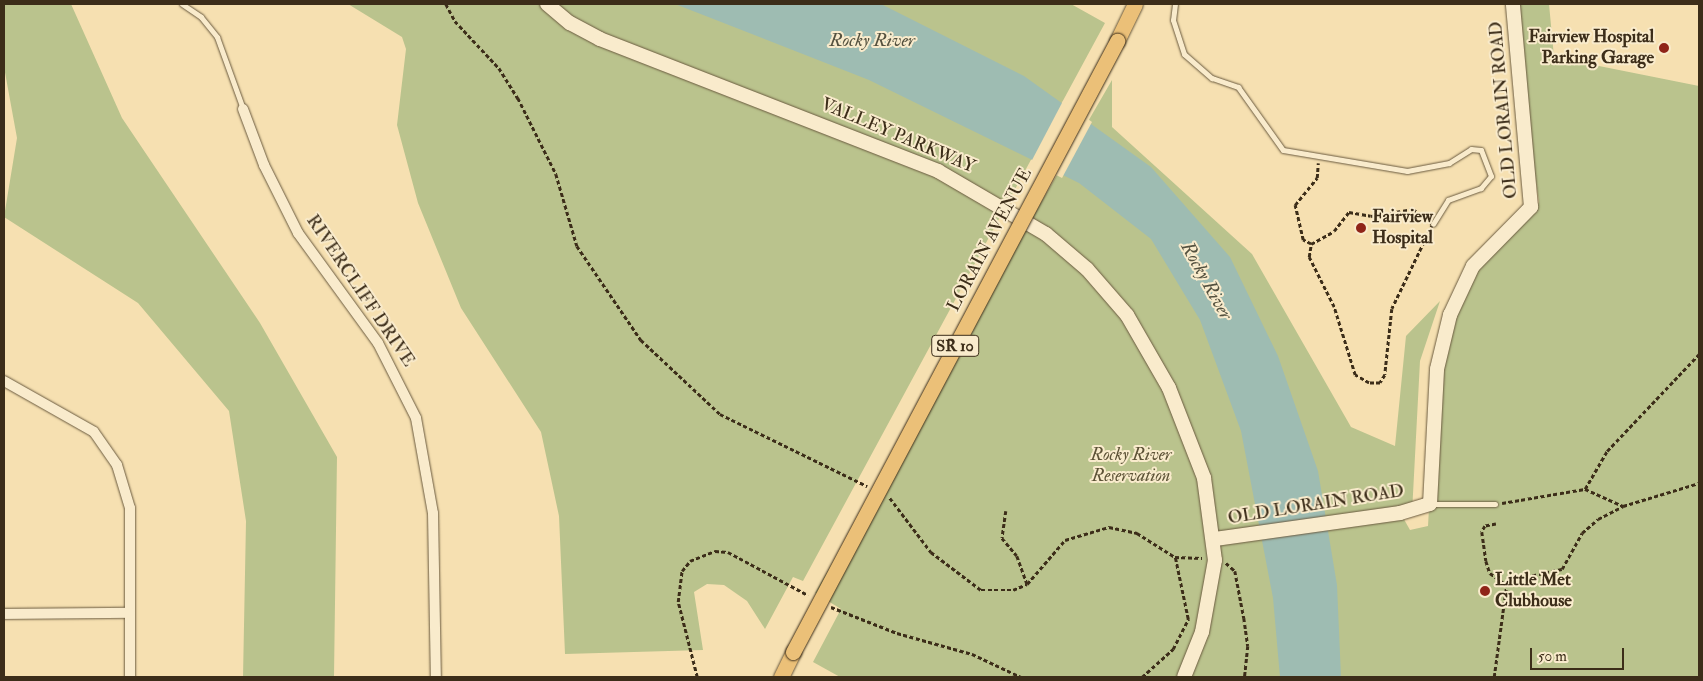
<!DOCTYPE html>
<html>
<head>
<meta charset="utf-8">
<style>
	body { margin:0 }
	#map { position:relative; width:1703px; height:681px; overflow:hidden; background:#f6e0b1; font-family:"IM FELL Double Pica",serif }
	div>[style] { position:absolute }
	.green>* { inset:0; background:#bac38d }
	.water>* { inset:0; background:#9ebcb2 }
	.pier>* { inset:0; background:#f6e0b1 }
	.path>* { height:2.5px; margin-top:-1.25px; transform-origin:0; background:repeating-linear-gradient(90deg,#3c2d19 0 4px,transparent 0 6.5px) }
	.roads { filter:drop-shadow(0 0 1px #6a5a3f) drop-shadow(0 0 1px #6a5a3f) }
	.lane>* { height:5px; margin:-2.5px; padding:0 2.5px; transform-origin:2.5px; border-radius:2.5px; background:#f9ebcc }
	.street>* { height:10px; margin:-5px; padding:0 5px; transform-origin:5px; border-radius:5px; background:#f9ebcc }
	.secondary>* { height:14px; margin:-7px; padding:0 7px; transform-origin:7px; border-radius:7px; background:#f9ebcc }
	.primary>* { height:15px; margin:-7.5px; padding:0 7.5px; transform-origin:7.5px; border-radius:7.5px; background:#ebc078 }
	.bridges { filter:drop-shadow(0 0 1px #3c2d19) drop-shadow(0 0 1px #3c2d19) }
	.primary-bridge>* { height:15px; margin:-7.5px; padding:0 7.5px; transform-origin:7.5px; border-radius:7.5px; background:#ebc078 }
	.dots>* { width:14px; height:14px; translate:-50% -50%; box-sizing:border-box; border:2px solid #f9ebcc; border-radius:50% }
	span { translate:-50% -50%; white-space:nowrap; text-align:center; line-height:1.15; -webkit-text-stroke:4px #f9ebcc; paint-order:stroke }
	.shield-label span { padding:1px 4px; background:#f9ebcc; border:1px solid; border-radius:4px; -webkit-text-stroke-width:0 }
	.shield-label { font-size:16px; color:#3c2d19; font-weight:700 }
	.poi-label { font-size:18px; color:#3c2d19; font-weight:700 }
	.right { translate:-100% -50%; text-align:right }
	.left { translate:0 -50%; text-align:left }
	.street-label { font-size:18px; color:#3c2d19 }
	.park-label { font-size:18px; color:#5c5236; font-style:italic }
	.water-label { font-size:19px; color:#54513f; font-style:italic }
	.frame { position:absolute; inset:0; border:5px solid #3c2d19; pointer-events:none }
	.scale { position:absolute; left:1530px; top:648px; width:94px; height:22px; box-sizing:border-box; border:2px solid #3c2d19; border-top:0; padding-left:6px; font-size:15px; line-height:18px; white-space:nowrap; color:#3c2d19; -webkit-text-stroke:4px #f9ebcc; paint-order:stroke }
</style>
</head>
<body>
<div id="map">
	<div class="green">
		<div style="clip-path:polygon(4px 4px,71px 4px,122px 118px,260px 323px,337px 457px,334px 677px,243px 677px,246px 521px,229px 411px,138px 303px,4px 217px,17px 138px,4px 67px)"></div>
		<div style="clip-path:polygon(348px 4px,1071px 4px,1105px 23px,803px 581px,793px 577px,765px 629px,747px 601px,724px 585px,707px 584px,694px 592px,703px 650px,565px 654px,559px 516px,541px 432px,461px 308px,418px 203px,397px 125px,406px 49px,402px 37px)"></div>
		<div style="clip-path:polygon(1510px 4px,1549px 4px,1554px 57px,1699px 86px,1699px 677px,840px 677px,813px 662px,841px 609px,815px 593px,1112px 80px,1112px 127px,1252px 254px,1351px 427px,1395px 446px,1406px 336px,1440px 301px,1420px 361px,1412px 513px,1401px 514px,1410px 530px,1428px 526px,1437px 364px,1470px 262px,1533px 214px,1539px 202px)"></div>
	</div>
	<div class="water">
		<div style="clip-path:polygon(675px 4px,881px 4px,1024px 76px,1151px 167px,1230px 257px,1278px 356px,1318px 471px,1337px 585px,1341px 677px,1280px 677px,1273px 598px,1241px 431px,1200px 320px,1151px 239px,1079px 183px,869px 80px)"></div>
	</div>
	<div class="pier">
		<div style="clip-path:polygon(1063px 101px,1092px 122px,1062px 178px,1031px 162px)"></div>
	</div>
	<div class="path">
		<div style="left:446px;top:4px;width:19px;rotate:62deg"></div>
		<div style="left:455px;top:21px;width:64px;rotate:46.9deg"></div>
		<div style="left:499px;top:68px;width:36px;rotate:58deg"></div>
		<div style="left:518px;top:98px;width:85px;rotate:63.4deg"></div>
		<div style="left:556px;top:174px;width:75px;rotate:73.7deg"></div>
		<div style="left:577px;top:246px;width:114px;rotate:55.8deg"></div>
		<div style="left:641px;top:340px;width:108px;rotate:43.1deg"></div>
		<div style="left:720px;top:414px;width:164px;rotate:26.1deg"></div>
		<div style="left:1413px;top:209px;width:25px;rotate:37deg"></div>
		<div style="left:1433px;top:224px;width:94px;rotate:115.8deg"></div>
		<div style="left:1392px;top:309px;width:66px;rotate:96.1deg"></div>
		<div style="left:1385px;top:375px;width:9px;rotate:122deg"></div>
		<div style="left:1380px;top:383px;width:11px;rotate:180deg"></div>
		<div style="left:1369px;top:383px;width:16px;rotate:-150deg"></div>
		<div style="left:1355px;top:375px;width:71px;rotate:-107.2deg"></div>
		<div style="left:1334px;top:307px;width:56px;rotate:-116.6deg"></div>
		<div style="left:1309px;top:257px;width:13px;rotate:-81deg"></div>
		<div style="left:1311px;top:244px;width:26px;rotate:-29deg"></div>
		<div style="left:1334px;top:231px;width:24px;rotate:-52deg"></div>
		<div style="left:1349px;top:212px;width:22px;rotate:10deg"></div>
		<div style="left:1371px;top:216px;width:43px;rotate:-9.5deg"></div>
		<div style="left:1311px;top:244px;width:9px;rotate:-153deg"></div>
		<div style="left:1303px;top:240px;width:36px;rotate:-103deg"></div>
		<div style="left:1295px;top:205px;width:35px;rotate:-51deg"></div>
		<div style="left:1317px;top:178px;width:15px;rotate:-86deg"></div>
		<div style="left:1585px;top:489px;width:44px;rotate:-59.9deg"></div>
		<div style="left:1607px;top:451px;width:134px;rotate:-46.5deg"></div>
		<div style="left:890px;top:498px;width:68px;rotate:52.8deg"></div>
		<div style="left:931px;top:552px;width:63px;rotate:37.2deg"></div>
		<div style="left:981px;top:590px;width:32px"></div>
		<div style="left:1013px;top:590px;width:15px;rotate:-23deg"></div>
		<div style="left:1027px;top:584px;width:58px;rotate:-49.2deg"></div>
		<div style="left:1065px;top:540px;width:46px;rotate:-16.5deg"></div>
		<div style="left:1109px;top:527px;width:29px;rotate:12deg"></div>
		<div style="left:1137px;top:533px;width:45px;rotate:32.3deg"></div>
		<div style="left:1175px;top:557px;width:27px;rotate:2deg"></div>
		<div style="left:1502px;top:503px;width:84px;rotate:-9.6deg"></div>
		<div style="left:1585px;top:489px;width:42px;rotate:24.1deg"></div>
		<div style="left:1006px;top:511px;width:27px;rotate:98deg"></div>
		<div style="left:1002px;top:538px;width:23px;rotate:50deg"></div>
		<div style="left:1017px;top:556px;width:30px;rotate:70deg"></div>
		<div style="left:1496px;top:524px;width:11px;rotate:170deg"></div>
		<div style="left:1485px;top:526px;width:7px;rotate:117deg"></div>
		<div style="left:1482px;top:532px;width:29px;rotate:82deg"></div>
		<div style="left:1486px;top:561px;width:13px;rotate:72deg"></div>
		<div style="left:1490px;top:573px;width:19px;rotate:36deg"></div>
		<div style="left:1226px;top:563px;width:12px;rotate:42deg"></div>
		<div style="left:1235px;top:571px;width:48px;rotate:79.2deg"></div>
		<div style="left:1244px;top:618px;width:28px;rotate:82deg"></div>
		<div style="left:1248px;top:646px;width:31px;rotate:96deg"></div>
		<div style="left:831px;top:607px;width:71px;rotate:21.5deg"></div>
		<div style="left:897px;top:633px;width:78px;rotate:15.6deg"></div>
		<div style="left:972px;top:654px;width:54px;rotate:25.1deg"></div>
		<div style="left:697px;top:677px;width:77px;rotate:-104.2deg"></div>
		<div style="left:678px;top:602px;width:31px;rotate:-83deg"></div>
		<div style="left:682px;top:571px;width:13px;rotate:-51deg"></div>
		<div style="left:690px;top:561px;width:27px;rotate:-22deg"></div>
		<div style="left:715px;top:551px;width:13px;rotate:4deg"></div>
		<div style="left:728px;top:552px;width:91px;rotate:28.3deg"></div>
		<div style="left:1142px;top:677px;width:42px;rotate:-42.1deg"></div>
		<div style="left:1173px;top:649px;width:34px;rotate:-63deg"></div>
		<div style="left:1188px;top:619px;width:63px;rotate:-101.8deg"></div>
		<div style="left:1494px;top:677px;width:97px;rotate:-82.3deg"></div>
		<div style="left:1507px;top:581px;width:56px;rotate:-12.3deg"></div>
		<div style="left:1562px;top:569px;width:41px;rotate:-60.9deg"></div>
		<div style="left:1582px;top:533px;width:21px;rotate:-41deg"></div>
		<div style="left:1598px;top:519px;width:28px;rotate:-27deg"></div>
		<div style="left:1623px;top:506px;width:79px;rotate:-16.8deg"></div>
	</div>
	<div class="roads">
		<div class="lane">
			<div style="left:182px;top:4px;width:23px;rotate:34deg"></div>
			<div style="left:201px;top:17px;width:26px;rotate:51deg"></div>
			<div style="left:217px;top:37px;width:77px;rotate:70.1deg"></div>
			<div style="left:1175px;top:4px;width:16px;rotate:97deg"></div>
			<div style="left:1173px;top:20px;width:36px;rotate:72deg"></div>
			<div style="left:1184px;top:54px;width:37px;rotate:41deg"></div>
			<div style="left:1212px;top:78px;width:28px;rotate:19deg"></div>
			<div style="left:1238px;top:87px;width:77px;rotate:54.5deg"></div>
			<div style="left:1283px;top:150px;width:126px;rotate:9.6deg"></div>
			<div style="left:1407px;top:171px;width:43px;rotate:-10.8deg"></div>
			<div style="left:1449px;top:163px;width:26px;rotate:-32deg"></div>
			<div style="left:1471px;top:149px;width:10px;rotate:6deg"></div>
			<div style="left:1481px;top:150px;width:28px;rotate:69deg"></div>
			<div style="left:1491px;top:176px;width:16px;rotate:130deg"></div>
			<div style="left:1481px;top:188px;width:35px;rotate:160deg"></div>
			<div style="left:1448px;top:200px;width:28px;rotate:122deg"></div>
			<div style="left:1431px;top:504px;width:64px"></div>
		</div>
		<div class="street">
			<div style="left:243px;top:109px;width:60px;rotate:69.4deg"></div>
			<div style="left:264px;top:165px;width:76px;rotate:63.4deg"></div>
			<div style="left:298px;top:233px;width:136px;rotate:54deg"></div>
			<div style="left:378px;top:343px;width:84px;rotate:63.1deg"></div>
			<div style="left:416px;top:418px;width:97px;rotate:79.9deg"></div>
			<div style="left:433px;top:513px;width:164px;rotate:89deg"></div>
			<div style="left:4px;top:381px;width:103px;rotate:29.5deg"></div>
			<div style="left:94px;top:432px;width:40px;rotate:55.1deg"></div>
			<div style="left:117px;top:465px;width:45px;rotate:73.2deg"></div>
			<div style="left:130px;top:508px;width:169px;rotate:90deg"></div>
			<div style="left:4px;top:614px;width:126px;rotate:-0.5deg"></div>
		</div>
		<div class="secondary">
			<div style="left:547px;top:4px;width:30px;rotate:40deg"></div>
			<div style="left:570px;top:23px;width:34px;rotate:28deg"></div>
			<div style="left:600px;top:39px;width:363px;rotate:21.3deg"></div>
			<div style="left:938px;top:171px;width:125px;rotate:30.3deg"></div>
			<div style="left:1046px;top:234px;width:54px;rotate:40.5deg"></div>
			<div style="left:1087px;top:269px;width:61px;rotate:49deg"></div>
			<div style="left:1127px;top:315px;width:84px;rotate:60.1deg"></div>
			<div style="left:1169px;top:388px;width:97px;rotate:68.7deg"></div>
			<div style="left:1204px;top:478px;width:83px;rotate:82.4deg"></div>
			<div style="left:1215px;top:560px;width:73px;rotate:100.2deg"></div>
			<div style="left:1202px;top:632px;width:48px;rotate:111.8deg"></div>
			<div style="left:1215px;top:539px;width:187px;rotate:-8deg"></div>
			<div style="left:1400px;top:513px;width:31px;rotate:-17deg"></div>
			<div style="left:1430px;top:504px;width:135px;rotate:-87deg"></div>
			<div style="left:1437px;top:369px;width:56px;rotate:-76.5deg"></div>
			<div style="left:1450px;top:315px;width:54px;rotate:-64.9deg"></div>
			<div style="left:1473px;top:266px;width:83px;rotate:-45.5deg"></div>
			<div style="left:1531px;top:207px;width:204px;rotate:-95.1deg"></div>
		</div>
		<div class="primary">
			<div style="left:1117px;top:41px;width:41px;rotate:-64.1deg"></div>
			<div style="left:781px;top:677px;width:28px;rotate:-64deg"></div>
		</div>
	</div>
	<div class="bridges">
		<div class="primary-bridge">
			<div style="left:793px;top:652px;width:692px;rotate:-62.06deg"></div>
		</div>
	</div>
	<div class="dots">
		<div style="left:1664px;top:48px;background:#8f2418"></div>
		<div style="left:1361px;top:228px;background:#8f2418"></div>
		<div style="left:1485px;top:591px;background:#8f2418"></div>
	</div>
	<div class="shield-label">
		<span style="left:955px;top:346px">SR 10</span>
	</div>
	<div class="poi-label">
		<span class="right" style="left:1654px;top:48px">Fairview Hospital<br>Parking Garage</span>
		<span class="left" style="left:1372px;top:228px">Fairview<br>Hospital</span>
		<span class="left" style="left:1495px;top:591px">Little Met<br>Clubhouse</span>
	</div>
	<div class="street-label">
		<span style="left:1504px;top:110px;rotate:-95deg">OLD LORAIN ROAD</span>
		<span style="left:898px;top:136px;rotate:23deg">VALLEY PARKWAY</span>
		<span style="left:990px;top:240px;rotate:-62deg">LORAIN AVENUE</span>
		<span style="left:360px;top:291px;rotate:56deg">RIVERCLIFF DRIVE</span>
		<span style="left:1316px;top:505px;rotate:-9deg">OLD LORAIN ROAD</span>
	</div>
	<div class="park-label">
		<span style="left:1131px;top:466px">Rocky River<br>Reservation</span>
	</div>
	<div class="water-label">
		<span style="left:872px;top:41px">Rocky River</span>
		<span style="left:1206px;top:281px;rotate:61deg">Rocky River</span>
	</div>
	<div class="frame"></div>
	<div class="scale">50 m</div>
</div>
</body>
</html>
